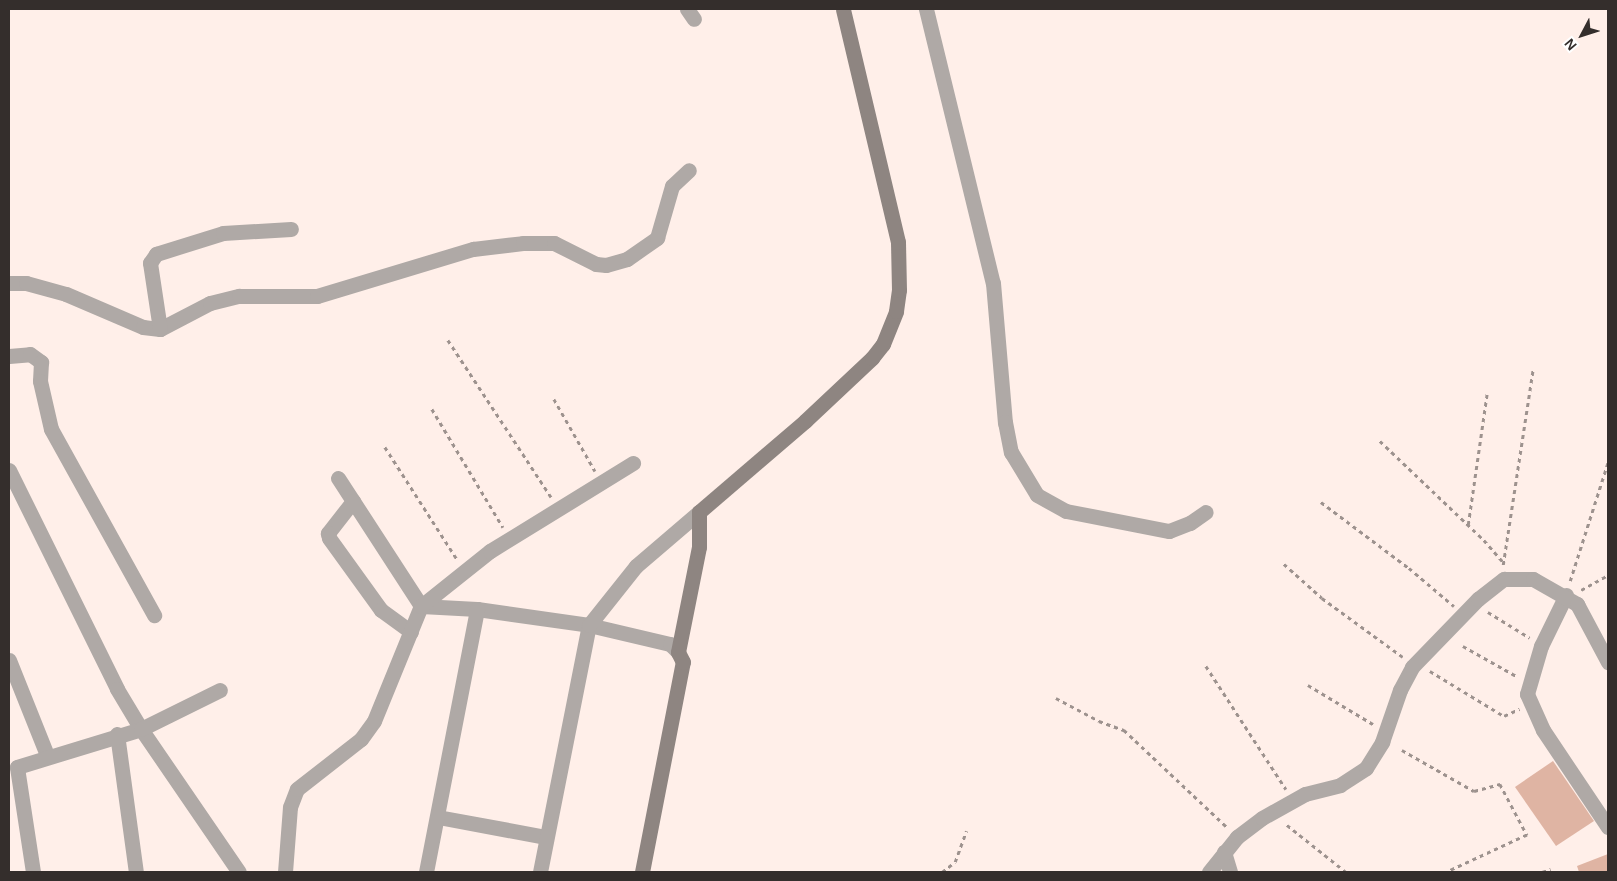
<!DOCTYPE html>
<html>
<head>
<meta charset="utf-8">
<style>
	body { margin:0 }
	#map { position:relative; width:1617px; height:881px; overflow:hidden; background:#ffefe9; font-family:Arial,sans-serif }
	div>[style] { position:absolute }
	.green>* { inset:0; background:#dfb4a3 }
	.path>* { height:2.5px; margin-top:-1.25px; transform-origin:0; background:repeating-linear-gradient(90deg,#9d928e 0 4px,transparent 0 8px) }
	.street>* { height:15px; margin:-7.5px; padding:0 7.5px; transform-origin:7.5px; border-radius:7.5px; background:#afa9a6 }
	.secondary>* { height:15px; margin:-7.5px; padding:0 7.5px; transform-origin:7.5px; border-radius:7.5px; background:#8e8581 }
	span { translate:-50% -50%; white-space:nowrap; text-align:center; line-height:1.15; -webkit-text-stroke:4px #fff; paint-order:stroke }
	.frame { position:absolute; inset:0; border:10px solid #342e2c; pointer-events:none }
	.north { position:absolute; left:1557px; top:10px; width:50px; height:50px; -webkit-text-stroke:4px #fff; paint-order:stroke; rotate:230deg; font-size:14px; font-weight:700; line-height:20px; text-align:center; color:#342e2c }
	.north::after { content:''; display:block; margin:auto; width:18px; height:22px; background:#342e2c; clip-path:polygon(50% 0,100% 100%,50% 72%,0 100%) }
</style>
</head>
<body>
<div id="map">
	<div class="green">
		<div style="clip-path:polygon(1553px 761px,1594px 821px,1556px 846px,1515px 787px)"></div>
		<div style="clip-path:polygon(1608px 854px,1608px 872px,1579px 872px,1577px 866px)"></div>
	</div>
	<div class="path">
		<div style="left:448px;top:340px;width:188px;rotate:56.7deg"></div>
		<div style="left:554px;top:399px;width:83px;rotate:60.3deg"></div>
		<div style="left:432px;top:409px;width:138px;rotate:59deg"></div>
		<div style="left:1380px;top:441px;width:144px;rotate:43.6deg"></div>
		<div style="left:1484px;top:540px;width:29px;rotate:49deg"></div>
		<div style="left:385px;top:447px;width:133px;rotate:57.3deg"></div>
		<div style="left:1321px;top:502px;width:110px;rotate:36.9deg"></div>
		<div style="left:1409px;top:568px;width:59px;rotate:40.2deg"></div>
		<div style="left:1468px;top:525px;width:133px;rotate:-81.8deg"></div>
		<div style="left:1284px;top:564px;width:51px;rotate:41.8deg"></div>
		<div style="left:1322px;top:598px;width:100px;rotate:36.1deg"></div>
		<div style="left:1503px;top:565px;width:197px;rotate:-81.3deg"></div>
		<div style="left:1570px;top:581px;width:125px;rotate:-72.3deg"></div>
		<div style="left:1581px;top:590px;width:31px;rotate:-29deg"></div>
		<div style="left:1488px;top:612px;width:49px;rotate:31.8deg"></div>
		<div style="left:1463px;top:646px;width:63px;rotate:29.4deg"></div>
		<div style="left:1206px;top:666px;width:147px;rotate:57deg"></div>
		<div style="left:1430px;top:671px;width:87px;rotate:31.3deg"></div>
		<div style="left:1504px;top:716px;width:17px;rotate:-25deg"></div>
		<div style="left:1308px;top:685px;width:76px;rotate:31deg"></div>
		<div style="left:1056px;top:698px;width:49px;rotate:28.1deg"></div>
		<div style="left:1099px;top:721px;width:27px;rotate:20deg"></div>
		<div style="left:1124px;top:730px;width:141px;rotate:43.3deg"></div>
		<div style="left:1402px;top:750px;width:83px;rotate:29.7deg"></div>
		<div style="left:1474px;top:791px;width:27px;rotate:-15deg"></div>
		<div style="left:1500px;top:784px;width:58px;rotate:62.1deg"></div>
		<div style="left:1527px;top:835px;width:88px;rotate:155.2deg"></div>
		<div style="left:1287px;top:825px;width:75px;rotate:38.5deg"></div>
		<div style="left:942px;top:872px;width:16px;rotate:-38deg"></div>
		<div style="left:955px;top:862px;width:33px;rotate:-70deg"></div>
		<div style="left:1542px;top:872px;width:9px;rotate:-18deg"></div>
	</div>
	<div class="street">
		<div style="left:687px;top:9px;width:12px;rotate:55deg"></div>
		<div style="left:926px;top:9px;width:282px;rotate:76.3deg"></div>
		<div style="left:993px;top:283px;width:140px;rotate:85.1deg"></div>
		<div style="left:1005px;top:422px;width:31px;rotate:79deg"></div>
		<div style="left:1011px;top:452px;width:50px;rotate:58.8deg"></div>
		<div style="left:1037px;top:495px;width:33px;rotate:29deg"></div>
		<div style="left:1066px;top:511px;width:105px;rotate:11deg"></div>
		<div style="left:1169px;top:531px;width:22px;rotate:-21deg"></div>
		<div style="left:1190px;top:523px;width:19px;rotate:-35deg"></div>
		<div style="left:9px;top:283px;width:17px"></div>
		<div style="left:26px;top:283px;width:41px;rotate:15.4deg"></div>
		<div style="left:66px;top:294px;width:84px;rotate:23.2deg"></div>
		<div style="left:143px;top:327px;width:17px;rotate:7deg"></div>
		<div style="left:160px;top:329px;width:56px;rotate:-27.5deg"></div>
		<div style="left:210px;top:303px;width:30px;rotate:-14deg"></div>
		<div style="left:239px;top:296px;width:78px"></div>
		<div style="left:317px;top:296px;width:163px;rotate:-16.8deg"></div>
		<div style="left:473px;top:249px;width:50px;rotate:-6.8deg"></div>
		<div style="left:523px;top:243px;width:31px"></div>
		<div style="left:554px;top:243px;width:47px;rotate:26.6deg"></div>
		<div style="left:596px;top:264px;width:10px;rotate:6deg"></div>
		<div style="left:606px;top:265px;width:22px;rotate:-16deg"></div>
		<div style="left:627px;top:259px;width:37px;rotate:-35deg"></div>
		<div style="left:657px;top:238px;width:54px;rotate:-73.9deg"></div>
		<div style="left:672px;top:186px;width:23px;rotate:-43deg"></div>
		<div style="left:160px;top:329px;width:67px;rotate:-98.6deg"></div>
		<div style="left:150px;top:263px;width:11px;rotate:-56deg"></div>
		<div style="left:156px;top:254px;width:70px;rotate:-17.4deg"></div>
		<div style="left:223px;top:233px;width:68px;rotate:-3.4deg"></div>
		<div style="left:9px;top:356px;width:21px;rotate:-5deg"></div>
		<div style="left:30px;top:354px;width:14px;rotate:36deg"></div>
		<div style="left:41px;top:362px;width:19px;rotate:93deg"></div>
		<div style="left:40px;top:381px;width:49px;rotate:77.1deg"></div>
		<div style="left:51px;top:429px;width:213px;rotate:61deg"></div>
		<div style="left:9px;top:470px;width:244px;rotate:63.7deg"></div>
		<div style="left:117px;top:689px;width:47px;rotate:59deg"></div>
		<div style="left:141px;top:729px;width:173px;rotate:55.6deg"></div>
		<div style="left:338px;top:478px;width:153px;rotate:57deg"></div>
		<div style="left:421px;top:606px;width:56px;rotate:3.1deg"></div>
		<div style="left:477px;top:609px;width:113px;rotate:8.1deg"></div>
		<div style="left:589px;top:625px;width:83px;rotate:13.2deg"></div>
		<div style="left:670px;top:644px;width:11px;rotate:45deg"></div>
		<div style="left:353px;top:501px;width:41px;rotate:128deg"></div>
		<div style="left:328px;top:533px;width:5px;rotate:79deg"></div>
		<div style="left:329px;top:538px;width:89px;rotate:54.2deg"></div>
		<div style="left:381px;top:610px;width:37px;rotate:36deg"></div>
		<div style="left:1566px;top:595px;width:57px;rotate:116.1deg"></div>
		<div style="left:1541px;top:646px;width:50px;rotate:106.3deg"></div>
		<div style="left:1527px;top:694px;width:39px;rotate:66deg"></div>
		<div style="left:1543px;top:730px;width:117px;rotate:56.2deg"></div>
		<div style="left:9px;top:660px;width:102px;rotate:68.2deg"></div>
		<div style="left:117px;top:734px;width:139px;rotate:82.2deg"></div>
		<div style="left:438px;top:817px;width:110px;rotate:10.5deg"></div>
		<div style="left:1224px;top:852px;width:21px;rotate:73deg"></div>
		<div style="left:33px;top:872px;width:106px;rotate:-98.7deg"></div>
		<div style="left:17px;top:767px;width:130px;rotate:-17deg"></div>
		<div style="left:141px;top:729px;width:88px;rotate:-26.3deg"></div>
		<div style="left:285px;top:872px;width:65px;rotate:-85.6deg"></div>
		<div style="left:290px;top:807px;width:19px;rotate:-69deg"></div>
		<div style="left:297px;top:789px;width:81px;rotate:-38deg"></div>
		<div style="left:361px;top:739px;width:22px;rotate:-54deg"></div>
		<div style="left:374px;top:721px;width:124px;rotate:-67.8deg"></div>
		<div style="left:421px;top:606px;width:88px;rotate:-38.6deg"></div>
		<div style="left:490px;top:551px;width:168px;rotate:-31.6deg"></div>
		<div style="left:426px;top:872px;width:268px;rotate:-79deg"></div>
		<div style="left:540px;top:872px;width:252px;rotate:-78.8deg"></div>
		<div style="left:589px;top:625px;width:75px;rotate:-51.5deg"></div>
		<div style="left:636px;top:566px;width:83px;rotate:-40.6deg"></div>
		<div style="left:1209px;top:872px;width:45px;rotate:-51.3deg"></div>
		<div style="left:1237px;top:837px;width:31px;rotate:-37deg"></div>
		<div style="left:1262px;top:818px;width:49px;rotate:-29.2deg"></div>
		<div style="left:1305px;top:794px;width:36px;rotate:-14deg"></div>
		<div style="left:1340px;top:785px;width:31px;rotate:-33deg"></div>
		<div style="left:1366px;top:768px;width:31px;rotate:-58deg"></div>
		<div style="left:1382px;top:742px;width:55px;rotate:-70.9deg"></div>
		<div style="left:1400px;top:690px;width:26px;rotate:-62deg"></div>
		<div style="left:1412px;top:667px;width:95px;rotate:-45.9deg"></div>
		<div style="left:1478px;top:599px;width:33px;rotate:-38deg"></div>
		<div style="left:1504px;top:579px;width:29px"></div>
		<div style="left:1533px;top:579px;width:51px;rotate:29.6deg"></div>
		<div style="left:1577px;top:604px;width:66px;rotate:61.9deg"></div>
	</div>
	<div class="secondary">
		<div style="left:642px;top:872px;width:214px;rotate:-79deg"></div>
		<div style="left:683px;top:662px;width:11px;rotate:-117deg"></div>
		<div style="left:678px;top:652px;width:107px;rotate:-78.7deg"></div>
		<div style="left:699px;top:547px;width:35px;rotate:-90deg"></div>
		<div style="left:699px;top:512px;width:140px;rotate:-40.6deg"></div>
		<div style="left:805px;top:421px;width:92px;rotate:-43.2deg"></div>
		<div style="left:872px;top:358px;width:18px;rotate:-52deg"></div>
		<div style="left:883px;top:344px;width:35px;rotate:-68deg"></div>
		<div style="left:896px;top:311px;width:21px;rotate:-82deg"></div>
		<div style="left:899px;top:290px;width:48px;rotate:-91.2deg"></div>
		<div style="left:898px;top:242px;width:239px;rotate:-103.3deg"></div>
	</div>
	<div class="frame"></div>
	<div class="north">N</div>
</div>
</body>
</html>
